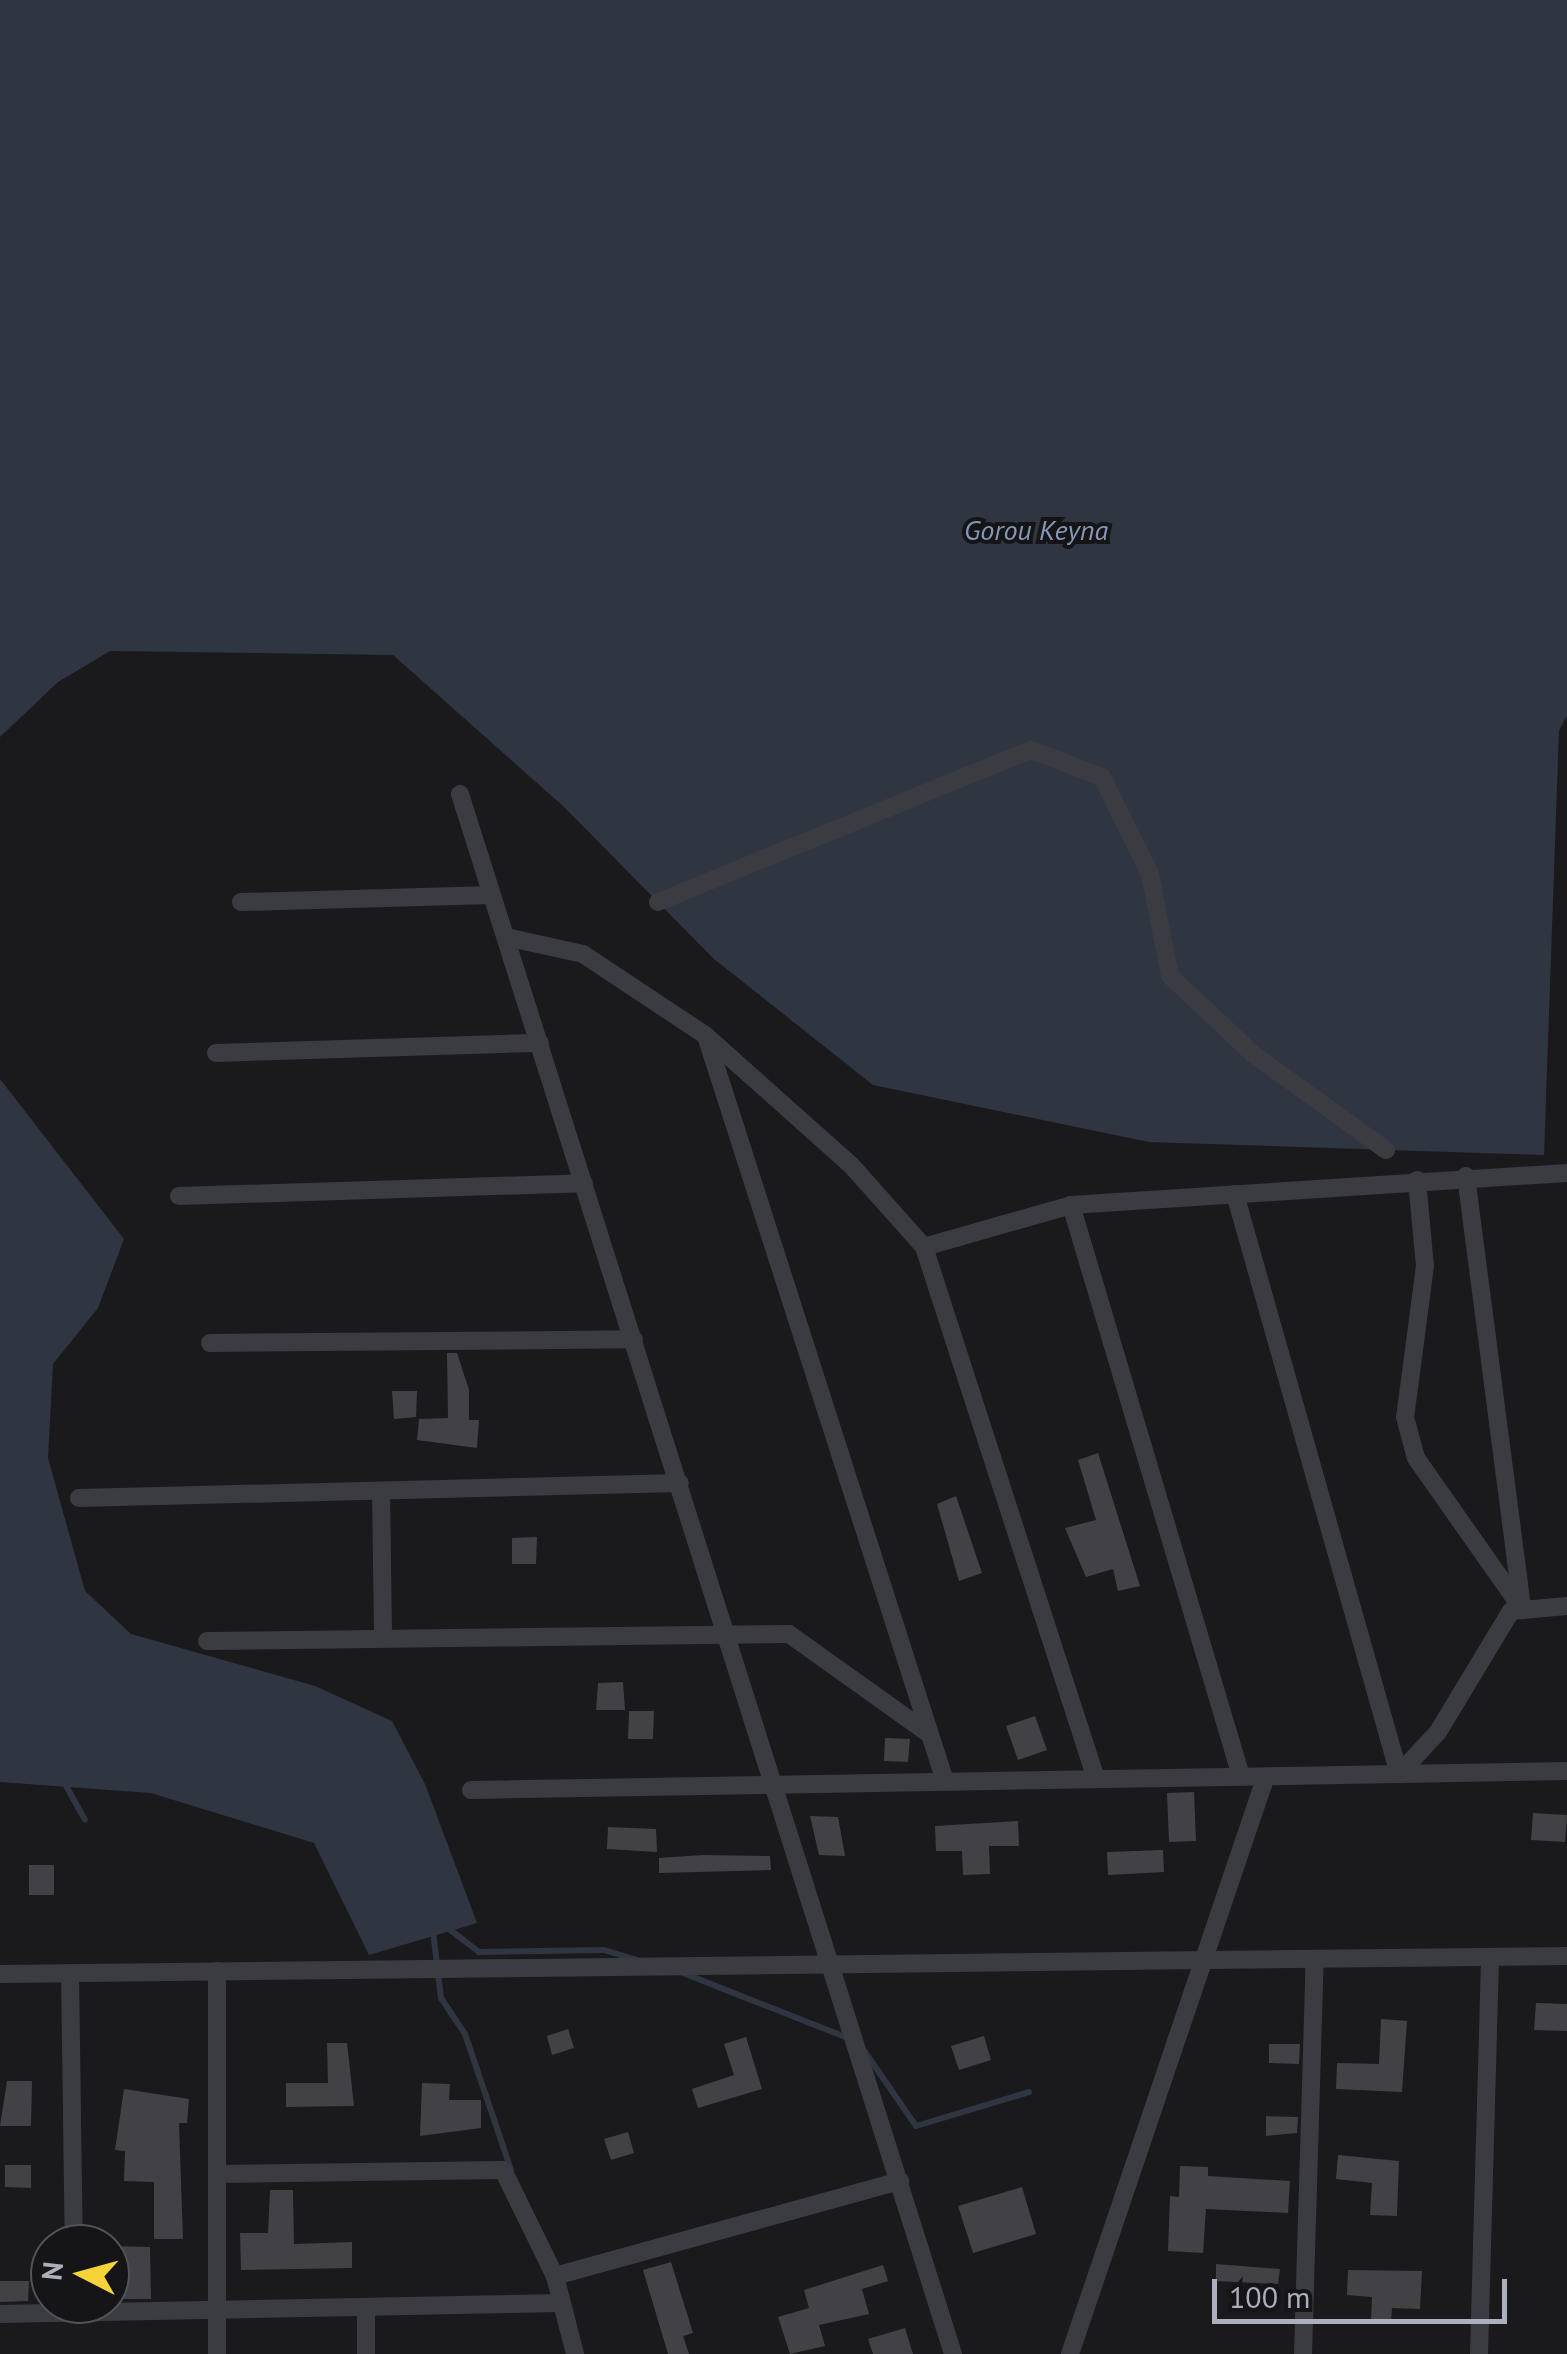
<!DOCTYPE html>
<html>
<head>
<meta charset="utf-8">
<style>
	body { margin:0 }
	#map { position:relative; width:1567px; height:2354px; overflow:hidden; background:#1a1a1c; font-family:"PT Sans",sans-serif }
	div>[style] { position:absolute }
	.water>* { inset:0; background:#2f3641 }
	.stream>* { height:6px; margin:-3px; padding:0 3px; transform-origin:3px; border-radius:3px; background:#2f3641 }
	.building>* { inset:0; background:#424246 }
	.street>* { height:18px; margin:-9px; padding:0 9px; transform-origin:9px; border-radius:9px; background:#3b3b42 }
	span { translate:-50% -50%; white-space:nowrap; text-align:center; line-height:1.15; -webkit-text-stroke:8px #151517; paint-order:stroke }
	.water-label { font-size:28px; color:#8497b7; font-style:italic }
	.north { position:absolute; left:30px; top:2224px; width:100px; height:100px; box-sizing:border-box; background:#151517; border:2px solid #515359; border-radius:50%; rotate:276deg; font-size:28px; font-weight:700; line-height:40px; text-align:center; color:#acafbc }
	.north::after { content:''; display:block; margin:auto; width:35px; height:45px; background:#f5d339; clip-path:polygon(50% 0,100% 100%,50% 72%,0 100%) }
	.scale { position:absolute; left:1212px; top:2279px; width:295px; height:45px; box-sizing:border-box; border:5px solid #acafbc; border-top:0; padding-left:12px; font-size:30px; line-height:35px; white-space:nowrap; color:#acafbc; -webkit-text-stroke:8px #151517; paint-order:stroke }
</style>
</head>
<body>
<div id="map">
	<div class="water">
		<div style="clip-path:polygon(0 0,1567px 0,1567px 716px,1559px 730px,1544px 1155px,1149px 1142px,873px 1085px,714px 959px,564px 807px,393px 655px,110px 651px,58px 682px,0 737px)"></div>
		<div style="clip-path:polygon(0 1079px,124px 1239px,98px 1308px,53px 1364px,48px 1458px,85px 1591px,131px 1634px,315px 1686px,392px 1721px,425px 1784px,477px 1923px,369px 1955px,314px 1843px,151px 1793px,0 1782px)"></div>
	</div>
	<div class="stream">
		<div style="left:64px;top:1782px;width:43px;rotate:61.1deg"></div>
		<div style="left:445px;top:1926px;width:43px;rotate:37.4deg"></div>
		<div style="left:479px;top:1952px;width:125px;rotate:-0.9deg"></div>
		<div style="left:604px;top:1950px;width:34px;rotate:17deg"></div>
		<div style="left:433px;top:1931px;width:67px;rotate:83.2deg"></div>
		<div style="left:441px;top:1998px;width:43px;rotate:56.3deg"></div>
		<div style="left:465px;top:2034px;width:144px;rotate:71.3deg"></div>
		<div style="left:683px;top:1973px;width:177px;rotate:21.5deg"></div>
		<div style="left:865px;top:2052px;width:90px;rotate:55.4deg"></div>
		<div style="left:916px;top:2126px;width:118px;rotate:-16.7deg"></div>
	</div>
	<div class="building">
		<div style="clip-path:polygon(447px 1353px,457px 1353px,469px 1390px,469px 1420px,479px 1420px,477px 1448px,417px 1440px,419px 1419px,448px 1418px)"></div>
		<div style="clip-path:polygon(392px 1391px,417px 1391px,416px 1417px,394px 1419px)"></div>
		<div style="clip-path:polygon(1098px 1453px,1140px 1586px,1118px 1591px,1113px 1569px,1086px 1577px,1065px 1528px,1096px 1520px,1078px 1460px)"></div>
		<div style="clip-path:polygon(956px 1496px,982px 1573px,959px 1581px,937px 1504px)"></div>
		<div style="clip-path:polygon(537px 1537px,536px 1564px,512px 1564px,512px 1538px)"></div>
		<div style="clip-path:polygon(623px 1682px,625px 1710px,596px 1710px,598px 1683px)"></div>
		<div style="clip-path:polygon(629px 1711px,654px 1711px,653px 1739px,628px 1739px)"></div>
		<div style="clip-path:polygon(1035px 1716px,1047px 1750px,1018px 1760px,1006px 1726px)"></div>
		<div style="clip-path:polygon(885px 1738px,910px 1739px,908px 1762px,884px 1761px)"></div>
		<div style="clip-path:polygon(1194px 1792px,1196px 1841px,1169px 1842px,1167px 1793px)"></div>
		<div style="clip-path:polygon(1533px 1813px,1567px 1815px,1565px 1842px,1531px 1840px)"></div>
		<div style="clip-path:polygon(810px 1816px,838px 1817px,845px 1856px,819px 1855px)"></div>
		<div style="clip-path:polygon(1018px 1821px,1019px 1846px,989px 1846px,990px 1874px,963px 1875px,962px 1851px,936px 1851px,935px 1826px)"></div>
		<div style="clip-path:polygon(608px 1827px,656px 1829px,657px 1852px,607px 1849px)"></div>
		<div style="clip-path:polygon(1163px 1850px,1164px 1872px,1108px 1875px,1107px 1852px)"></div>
		<div style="clip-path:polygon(703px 1855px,770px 1856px,771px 1870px,659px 1873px,659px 1858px)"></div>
		<div style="clip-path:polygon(29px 1865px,54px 1865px,54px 1895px,29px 1895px)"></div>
		<div style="clip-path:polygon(1536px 2003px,1567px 2004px,1567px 2031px,1534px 2030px)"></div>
		<div style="clip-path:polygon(1381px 2019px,1407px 2021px,1402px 2092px,1336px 2089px,1337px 2063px,1379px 2064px)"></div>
		<div style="clip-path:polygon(568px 2029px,574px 2048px,552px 2055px,547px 2036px)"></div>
		<div style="clip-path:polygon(984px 2036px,991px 2060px,959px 2070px,951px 2046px)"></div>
		<div style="clip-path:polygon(746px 2037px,762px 2089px,698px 2108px,692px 2089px,734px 2075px,724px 2044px)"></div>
		<div style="clip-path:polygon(327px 2043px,347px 2043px,354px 2106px,286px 2107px,286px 2083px,328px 2083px)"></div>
		<div style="clip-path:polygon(1269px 2044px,1300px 2044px,1299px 2064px,1269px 2063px)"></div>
		<div style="clip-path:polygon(7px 2081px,32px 2081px,31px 2126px,0 2126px)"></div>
		<div style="clip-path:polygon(422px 2083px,450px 2084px,449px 2100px,481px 2100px,481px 2128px,420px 2136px)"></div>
		<div style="clip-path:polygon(124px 2089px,189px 2099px,187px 2123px,179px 2123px,183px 2239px,154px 2239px,154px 2182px,124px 2181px,125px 2151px,115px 2150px)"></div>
		<div style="clip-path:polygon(1266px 2116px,1298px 2117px,1297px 2133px,1266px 2136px)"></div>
		<div style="clip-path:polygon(628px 2132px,634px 2153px,611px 2160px,604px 2139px)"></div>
		<div style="clip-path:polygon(1338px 2155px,1399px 2161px,1397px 2216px,1370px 2215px,1372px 2183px,1336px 2179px)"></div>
		<div style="clip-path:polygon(5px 2165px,31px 2165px,31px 2188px,5px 2187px)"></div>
		<div style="clip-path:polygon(1180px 2166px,1208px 2167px,1208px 2176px,1290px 2181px,1288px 2213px,1206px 2209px,1203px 2253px,1168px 2251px,1170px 2196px,1179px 2197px)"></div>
		<div style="clip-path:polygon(1022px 2187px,1036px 2234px,973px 2253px,958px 2206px)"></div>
		<div style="clip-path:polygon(270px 2190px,293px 2190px,294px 2244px,352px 2242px,352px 2268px,241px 2270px,240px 2233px,268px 2233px)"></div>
		<div style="clip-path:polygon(112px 2246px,150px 2247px,151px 2299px,111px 2299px)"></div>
		<div style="clip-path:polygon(671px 2262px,693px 2333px,683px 2336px,689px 2354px,668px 2354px,643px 2270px)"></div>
		<div style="clip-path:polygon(1216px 2264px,1280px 2269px,1278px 2284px,1216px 2281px)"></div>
		<div style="clip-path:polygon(883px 2265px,888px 2281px,862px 2289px,869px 2314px,819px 2325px,825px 2346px,790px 2354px,778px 2317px,809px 2308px,804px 2290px)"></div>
		<div style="clip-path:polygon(1348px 2270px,1422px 2271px,1420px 2309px,1392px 2308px,1391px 2322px,1371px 2320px,1372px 2297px,1347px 2295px)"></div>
		<div style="clip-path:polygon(0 2281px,29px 2281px,28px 2301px,0 2302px)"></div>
		<div style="clip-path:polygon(905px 2328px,913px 2354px,873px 2354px,868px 2339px)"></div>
	</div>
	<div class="street">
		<div style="left:460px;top:794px;width:1636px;rotate:72.46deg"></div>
		<div style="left:241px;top:902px;width:251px;rotate:-1.6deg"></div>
		<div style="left:658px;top:902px;width:403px;rotate:-22.2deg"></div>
		<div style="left:1031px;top:750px;width:76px;rotate:20.8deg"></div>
		<div style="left:1102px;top:777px;width:108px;rotate:63.7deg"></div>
		<div style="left:1150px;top:874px;width:104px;rotate:78.9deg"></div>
		<div style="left:1170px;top:976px;width:114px;rotate:43.2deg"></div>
		<div style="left:1253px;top:1054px;width:164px;rotate:35.8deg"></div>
		<div style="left:506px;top:937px;width:79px;rotate:12.4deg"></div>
		<div style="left:583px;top:954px;width:146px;rotate:33.6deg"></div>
		<div style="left:705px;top:1035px;width:195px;rotate:41.7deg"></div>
		<div style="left:851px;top:1165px;width:110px;rotate:48.3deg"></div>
		<div style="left:924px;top:1247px;width:153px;rotate:-15.9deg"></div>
		<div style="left:1071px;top:1205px;width:497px;rotate:-3.7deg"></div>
		<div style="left:707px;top:1039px;width:779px;rotate:72.22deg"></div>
		<div style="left:216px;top:1053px;width:324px;rotate:-1.8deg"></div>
		<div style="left:1466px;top:1176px;width:433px;rotate:82.6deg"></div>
		<div style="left:1417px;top:1180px;width:86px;rotate:84.7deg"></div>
		<div style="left:1425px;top:1266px;width:152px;rotate:97.5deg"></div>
		<div style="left:1405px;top:1417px;width:42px;rotate:75deg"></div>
		<div style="left:1416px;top:1458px;width:186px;rotate:54.9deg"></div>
		<div style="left:1235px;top:1194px;width:603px;rotate:74.21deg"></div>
		<div style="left:179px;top:1196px;width:405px;rotate:-1.8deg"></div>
		<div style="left:1071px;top:1205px;width:596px;rotate:73.42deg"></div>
		<div style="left:924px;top:1247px;width:559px;rotate:72.08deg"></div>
		<div style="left:210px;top:1343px;width:424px;rotate:-0.5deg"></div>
		<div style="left:381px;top:1491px;width:147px;rotate:89.2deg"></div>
		<div style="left:79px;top:1498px;width:601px;rotate:-1.43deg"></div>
		<div style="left:207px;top:1641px;width:582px;rotate:-0.69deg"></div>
		<div style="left:789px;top:1634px;width:172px;rotate:35.5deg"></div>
		<div style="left:1399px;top:1774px;width:57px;rotate:-47.1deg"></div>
		<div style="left:1438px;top:1732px;width:141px;rotate:-58.9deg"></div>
		<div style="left:1511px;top:1611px;width:56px;rotate:-5.1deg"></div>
		<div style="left:471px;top:1790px;width:1096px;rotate:-0.99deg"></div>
		<div style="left:70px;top:1973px;width:271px;rotate:89.2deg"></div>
		<div style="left:0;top:1974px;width:1567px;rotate:-0.66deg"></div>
		<div style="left:217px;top:2174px;width:286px;rotate:-0.8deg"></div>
		<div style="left:503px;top:2170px;width:118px;rotate:63.9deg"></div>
		<div style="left:555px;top:2276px;width:81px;rotate:75.6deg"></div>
		<div style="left:555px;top:2276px;width:358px;rotate:-15.4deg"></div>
		<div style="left:366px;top:2307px;width:47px;rotate:90deg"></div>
		<div style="left:0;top:2314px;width:559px;rotate:-1.13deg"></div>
		<div style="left:217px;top:2354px;width:383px;rotate:-90deg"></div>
		<div style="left:1070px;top:2354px;width:610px;rotate:-71.27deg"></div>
		<div style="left:1303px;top:2354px;width:395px;rotate:-88.3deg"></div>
		<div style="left:1479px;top:2354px;width:397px;rotate:-88.4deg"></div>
	</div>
	<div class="water-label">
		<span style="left:1036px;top:530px">Gorou Keyna</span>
	</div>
	<div class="north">N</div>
	<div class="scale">100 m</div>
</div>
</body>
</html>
